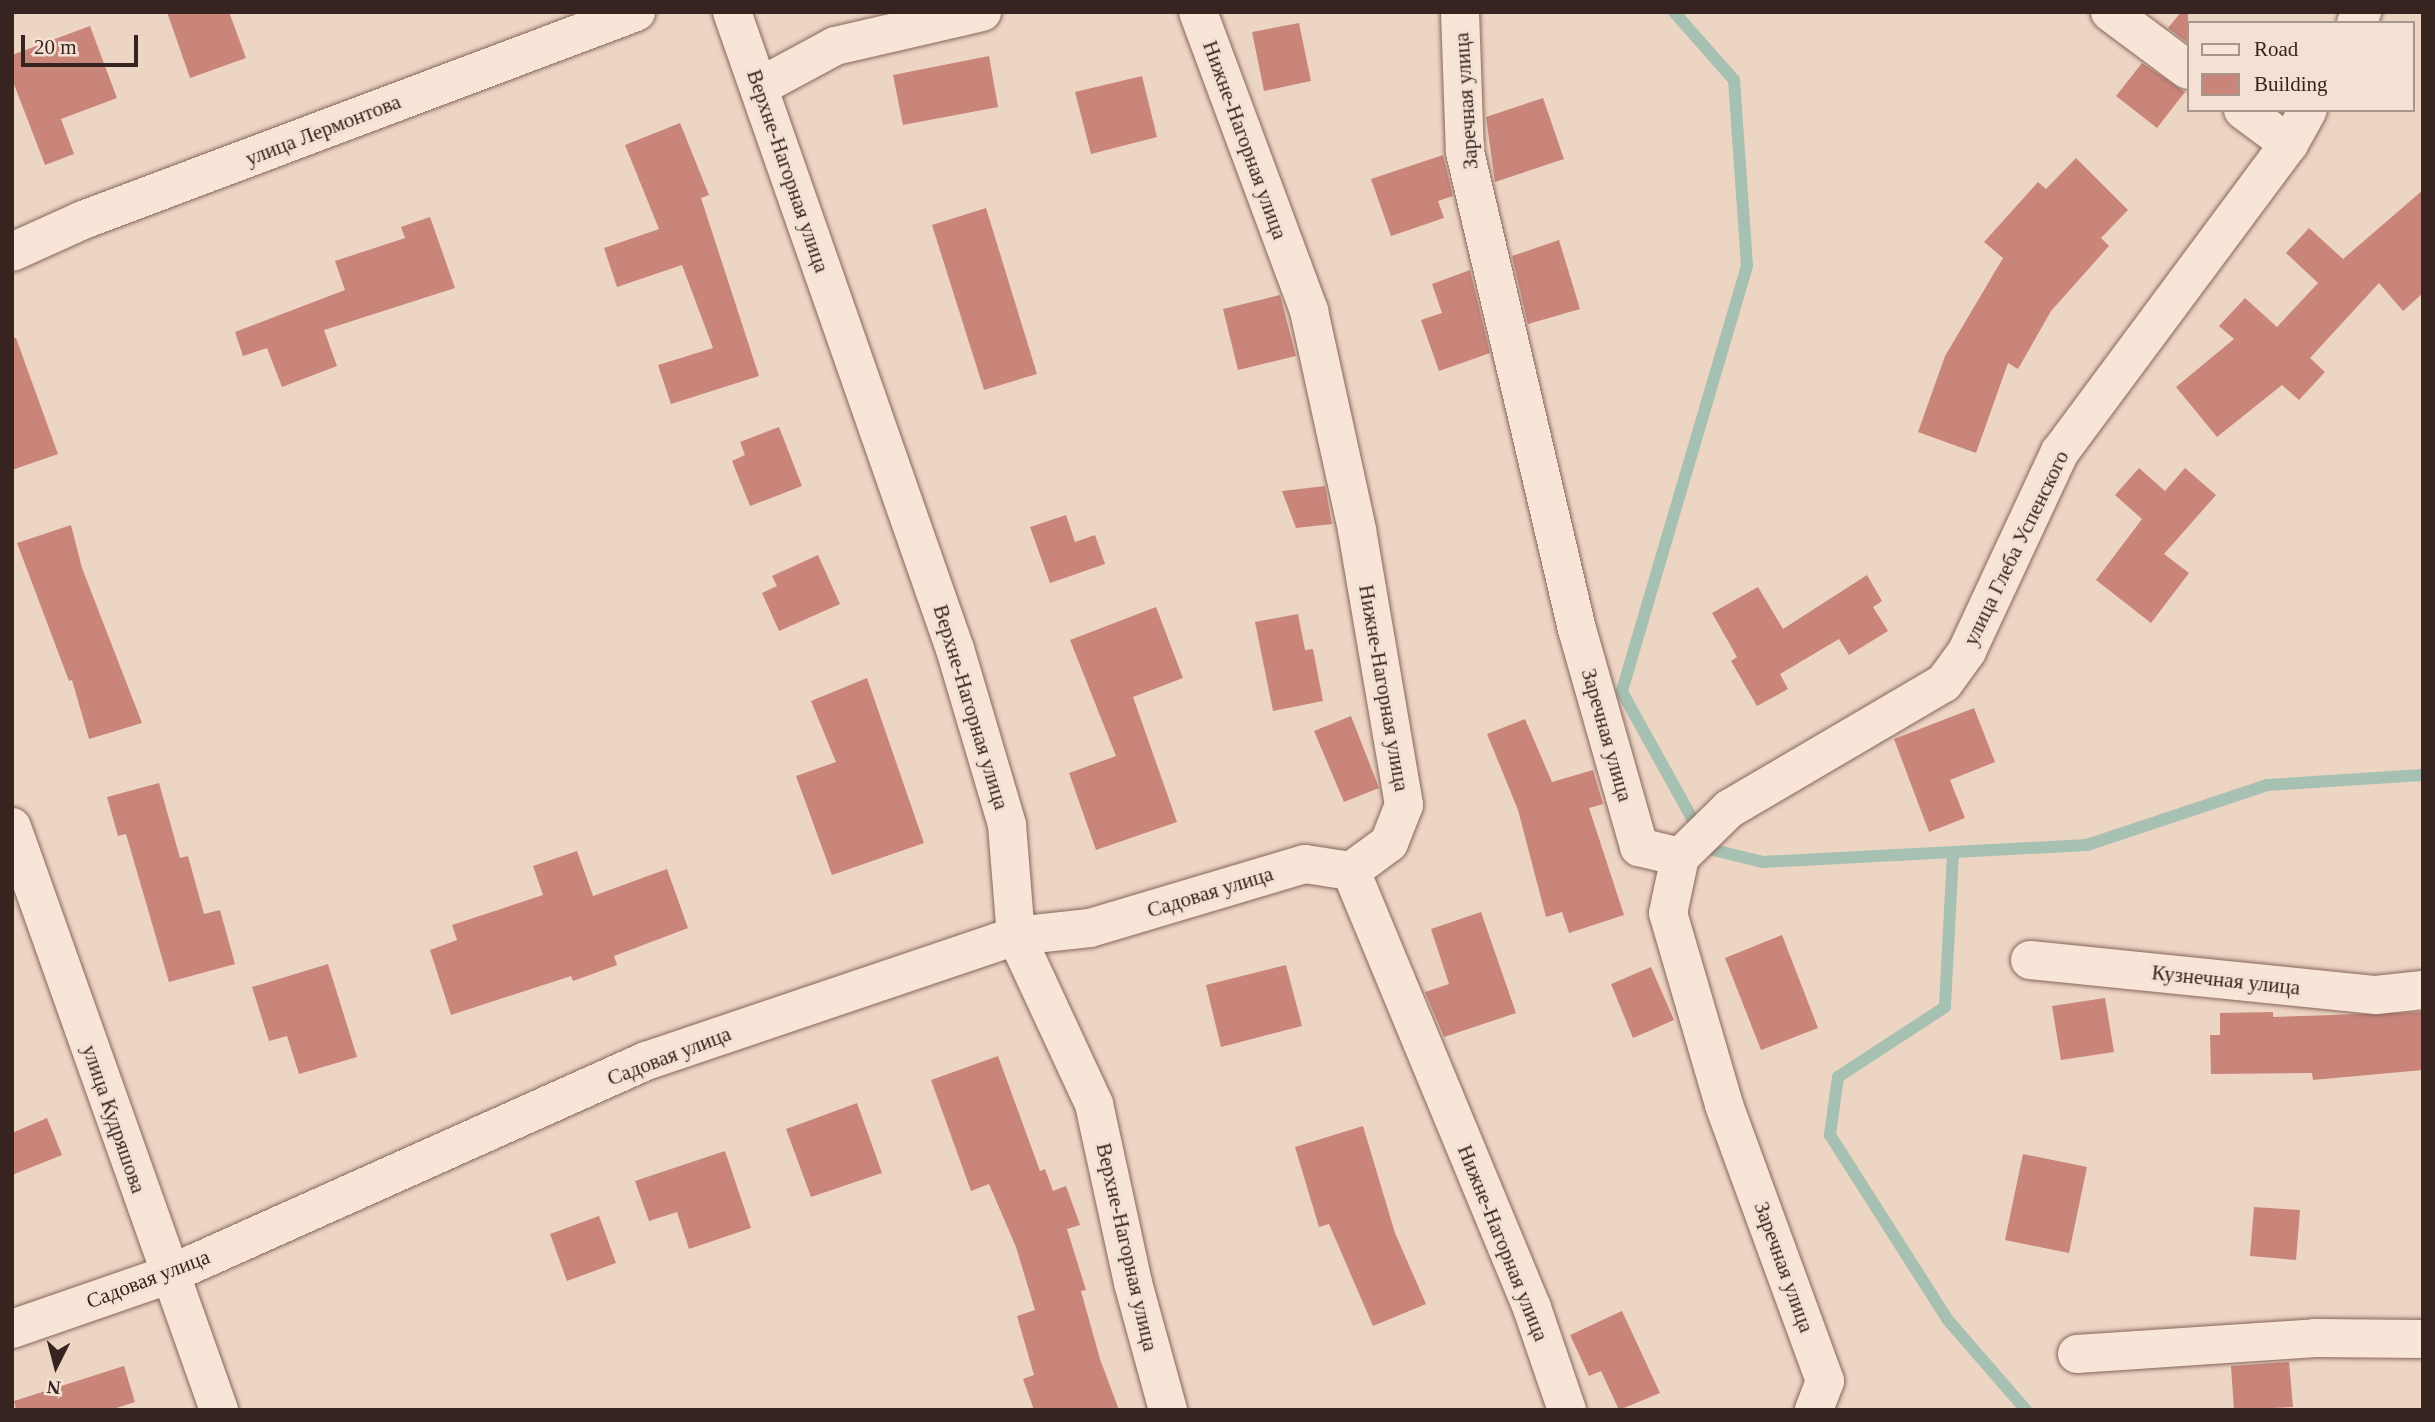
<!DOCTYPE html>
<html>
<head>
<meta charset="utf-8">
<style>
	body { margin:0 }
	#map { position:relative; width:2435px; height:1422px; overflow:hidden; background:#edd5c4; font-family:"Times New Roman",serif }
	div>[style] { position:absolute }
	.stream>* { height:12px; margin:-6px; padding:0 6px; transform-origin:6px; border-radius:6px; background:#a6c0b1 }
	.building>* { inset:0; background:#ca857b }
	.roads { filter:drop-shadow(0 0 2px #87665b) drop-shadow(0 0 2px #87665b) }
	.minor>* { height:38px; margin:-19px; padding:0 19px; transform-origin:19px; border-radius:19px; background:#f8e5d7 }
	span { translate:-50% -50%; white-space:nowrap; text-align:center; line-height:1.15; -webkit-text-stroke:6px #f4e1d4; paint-order:stroke }
	.street-label { font-size:21px; color:#37231f }
	.frame { position:absolute; inset:0; border:14px solid #37231f; pointer-events:none }
	.legend { position:absolute; left:2187px; top:21px; width:228px; height:91px; box-sizing:border-box; background:#f4e1d4; border:2px solid #a8958c; margin:0; padding:9px 12px; list-style:none; font-size:21px; color:#37231f }
	.legend li { display:flex; align-items:center; gap:14px; height:35px }
	.legend b { width:35px; border:2px solid #a8958c }
	.north { position:absolute; left:21px; top:1331px; width:70px; height:70px; -webkit-text-stroke:5px #f4e1d4; paint-order:stroke; rotate:186deg; font-size:19px; font-weight:700; line-height:28px; text-align:center; color:#37231f }
	.north::after { content:''; display:block; margin:auto; width:24px; height:32px; background:#37231f; clip-path:polygon(50% 0,100% 100%,50% 72%,0 100%) }
	.scale { position:absolute; left:21px; top:35px; width:117px; height:32px; box-sizing:border-box; border:4px solid #37231f; border-top:0; padding-left:9px; font-size:21px; line-height:24px; white-space:nowrap; color:#37231f; -webkit-text-stroke:5px #f4e1d4; paint-order:stroke }
</style>
</head>
<body>
<div id="map">
	<div class="stream">
		<div style="left:1674px;top:12px;width:91px;rotate:48.6deg"></div>
		<div style="left:1734px;top:80px;width:186px;rotate:86deg"></div>
		<div style="left:1747px;top:266px;width:444px;rotate:106.4deg"></div>
		<div style="left:1622px;top:692px;width:179px;rotate:61deg"></div>
		<div style="left:1709px;top:849px;width:56px;rotate:13.5deg"></div>
		<div style="left:1763px;top:862px;width:324px;rotate:-3deg"></div>
		<div style="left:2087px;top:845px;width:190px;rotate:-18.4deg"></div>
		<div style="left:2267px;top:785px;width:156px;rotate:-3.7deg"></div>
		<div style="left:1953px;top:853px;width:154px;rotate:93deg"></div>
		<div style="left:1945px;top:1007px;width:128px;rotate:146.8deg"></div>
		<div style="left:1838px;top:1077px;width:59px;rotate:97.9deg"></div>
		<div style="left:1830px;top:1135px;width:218px;rotate:57.5deg"></div>
		<div style="left:1947px;top:1319px;width:121px;rotate:49deg"></div>
	</div>
	<div class="building">
		<div style="clip-path:polygon(167px 12px,229px 12px,246px 58px,190px 78px)"></div>
		<div style="clip-path:polygon(2181px 12px,2188px 12px,2188px 43px,2168px 28px)"></div>
		<div style="clip-path:polygon(1299px 23px,1311px 81px,1264px 91px,1252px 32px)"></div>
		<div style="clip-path:polygon(90px 26px,117px 98px,61px 119px,74px 154px,45px 165px,12px 79px,12px 55px)"></div>
		<div style="clip-path:polygon(989px 56px,998px 107px,903px 125px,893px 75px)"></div>
		<div style="clip-path:polygon(2142px 63px,2185px 92px,2157px 128px,2116px 96px)"></div>
		<div style="clip-path:polygon(1142px 76px,1157px 137px,1091px 154px,1075px 92px)"></div>
		<div style="clip-path:polygon(1543px 98px,1564px 159px,1495px 182px,1486px 117px)"></div>
		<div style="clip-path:polygon(680px 123px,709px 195px,701px 198px,759px 376px,671px 404px,658px 365px,713px 348px,682px 265px,617px 287px,604px 248px,659px 229px,625px 145px)"></div>
		<div style="clip-path:polygon(1443px 155px,1453px 196px,1438px 201px,1444px 218px,1391px 236px,1371px 179px)"></div>
		<div style="clip-path:polygon(2076px 158px,2128px 210px,2101px 238px,2109px 246px,2051px 311px,2018px 369px,2008px 363px,1976px 453px,1918px 432px,1945px 356px,2003px 258px,1984px 242px,2038px 182px,2046px 189px)"></div>
		<div style="clip-path:polygon(2423px 190px,2423px 293px,2403px 311px,2379px 283px,2310px 358px,2325px 372px,2299px 400px,2282px 385px,2217px 437px,2176px 387px,2234px 339px,2219px 326px,2245px 298px,2277px 327px,2318px 283px,2286px 253px,2309px 228px,2343px 259px)"></div>
		<div style="clip-path:polygon(986px 208px,1037px 374px,984px 390px,932px 225px)"></div>
		<div style="clip-path:polygon(430px 217px,455px 288px,324px 330px,337px 366px,282px 387px,267px 348px,243px 356px,235px 332px,345px 290px,335px 261px,405px 238px,401px 227px)"></div>
		<div style="clip-path:polygon(1559px 240px,1580px 309px,1528px 324px,1512px 256px)"></div>
		<div style="clip-path:polygon(1470px 270px,1490px 353px,1439px 371px,1421px 320px,1442px 313px,1432px 284px)"></div>
		<div style="clip-path:polygon(1280px 295px,1296px 356px,1238px 370px,1223px 309px)"></div>
		<div style="clip-path:polygon(12px 338px,16px 338px,58px 454px,12px 470px)"></div>
		<div style="clip-path:polygon(779px 427px,802px 486px,750px 506px,732px 461px,745px 455px,740px 442px)"></div>
		<div style="clip-path:polygon(2139px 468px,2165px 491px,2185px 468px,2216px 495px,2164px 554px,2189px 573px,2151px 623px,2096px 580px,2142px 519px,2115px 495px)"></div>
		<div style="clip-path:polygon(1325px 486px,1332px 524px,1296px 528px,1282px 491px)"></div>
		<div style="clip-path:polygon(1066px 515px,1075px 542px,1095px 535px,1105px 564px,1050px 583px,1030px 527px)"></div>
		<div style="clip-path:polygon(71px 525px,82px 568px,142px 723px,89px 739px,72px 680px,69px 681px,17px 543px)"></div>
		<div style="clip-path:polygon(818px 555px,840px 604px,779px 631px,762px 593px,777px 586px,772px 576px)"></div>
		<div style="clip-path:polygon(1867px 575px,1882px 601px,1873px 607px,1888px 631px,1849px 655px,1839px 639px,1780px 674px,1788px 689px,1757px 706px,1731px 661px,1737px 657px,1712px 613px,1758px 587px,1783px 629px)"></div>
		<div style="clip-path:polygon(1156px 607px,1183px 678px,1133px 697px,1177px 822px,1096px 850px,1069px 773px,1116px 756px,1070px 640px)"></div>
		<div style="clip-path:polygon(1298px 614px,1305px 650px,1313px 649px,1323px 701px,1273px 711px,1255px 622px)"></div>
		<div style="clip-path:polygon(867px 678px,924px 843px,832px 875px,796px 776px,836px 762px,811px 701px)"></div>
		<div style="clip-path:polygon(1974px 708px,1995px 762px,1950px 780px,1965px 818px,1929px 832px,1894px 739px)"></div>
		<div style="clip-path:polygon(1351px 716px,1379px 788px,1344px 802px,1314px 731px)"></div>
		<div style="clip-path:polygon(1525px 719px,1552px 782px,1593px 770px,1603px 804px,1589px 808px,1624px 915px,1569px 933px,1562px 912px,1546px 917px,1518px 810px,1487px 734px)"></div>
		<div style="clip-path:polygon(159px 783px,180px 858px,188px 856px,204px 914px,220px 910px,235px 964px,169px 982px,126px 834px,118px 836px,107px 797px)"></div>
		<div style="clip-path:polygon(577px 851px,593px 896px,667px 869px,688px 928px,614px 956px,617px 965px,573px 981px,571px 976px,451px 1015px,430px 950px,457px 940px,452px 925px,543px 895px,533px 866px)"></div>
		<div style="clip-path:polygon(1481px 912px,1516px 1013px,1444px 1037px,1425px 992px,1449px 984px,1431px 929px)"></div>
		<div style="clip-path:polygon(1782px 935px,1818px 1028px,1761px 1050px,1725px 958px)"></div>
		<div style="clip-path:polygon(328px 964px,357px 1057px,299px 1074px,287px 1036px,269px 1041px,252px 987px)"></div>
		<div style="clip-path:polygon(1286px 965px,1302px 1026px,1221px 1047px,1206px 985px)"></div>
		<div style="clip-path:polygon(1651px 967px,1674px 1020px,1633px 1038px,1611px 984px)"></div>
		<div style="clip-path:polygon(2105px 998px,2114px 1052px,2061px 1060px,2052px 1006px)"></div>
		<div style="clip-path:polygon(2273px 1012px,2273px 1017px,2423px 1012px,2423px 1070px,2313px 1080px,2312px 1073px,2211px 1074px,2210px 1035px,2220px 1035px,2220px 1013px)"></div>
		<div style="clip-path:polygon(998px 1056px,1040px 1171px,1045px 1169px,1053px 1191px,1066px 1186px,1080px 1225px,1067px 1229px,1086px 1290px,1081px 1291px,1100px 1359px,1119px 1410px,1034px 1410px,1023px 1379px,1034px 1375px,1017px 1316px,1035px 1310px,1016px 1247px,989px 1184px,971px 1191px,931px 1080px)"></div>
		<div style="clip-path:polygon(857px 1103px,882px 1173px,811px 1197px,786px 1129px)"></div>
		<div style="clip-path:polygon(47px 1118px,62px 1155px,12px 1175px,12px 1133px)"></div>
		<div style="clip-path:polygon(1363px 1126px,1395px 1233px,1426px 1304px,1373px 1326px,1329px 1224px,1319px 1227px,1295px 1147px)"></div>
		<div style="clip-path:polygon(725px 1151px,751px 1228px,689px 1249px,677px 1212px,649px 1221px,635px 1181px)"></div>
		<div style="clip-path:polygon(2023px 1154px,2087px 1167px,2069px 1253px,2005px 1240px)"></div>
		<div style="clip-path:polygon(2254px 1207px,2300px 1210px,2296px 1260px,2250px 1256px)"></div>
		<div style="clip-path:polygon(599px 1216px,616px 1263px,567px 1281px,550px 1234px)"></div>
		<div style="clip-path:polygon(1622px 1311px,1660px 1393px,1619px 1410px,1601px 1371px,1589px 1376px,1570px 1335px)"></div>
		<div style="clip-path:polygon(2289px 1362px,2293px 1407px,2234px 1410px,2231px 1366px)"></div>
		<div style="clip-path:polygon(124px 1366px,135px 1402px,110px 1410px,16px 1410px,14px 1401px)"></div>
	</div>
	<div class="roads">
		<div class="minor">
			<div style="left:732px;top:12px;width:675px;rotate:70.71deg"></div>
			<div style="left:955px;top:649px;width:184px;rotate:73.5deg"></div>
			<div style="left:1007px;top:825px;width:111px;rotate:85.4deg"></div>
			<div style="left:1016px;top:936px;width:185px;rotate:65.1deg"></div>
			<div style="left:1094px;top:1104px;width:183px;rotate:77.7deg"></div>
			<div style="left:1133px;top:1283px;width:132px;rotate:74.6deg"></div>
			<div style="left:1198px;top:12px;width:319px;rotate:69.6deg"></div>
			<div style="left:1309px;top:311px;width:224px;rotate:77.6deg"></div>
			<div style="left:1357px;top:530px;width:279px;rotate:80.3deg"></div>
			<div style="left:1404px;top:805px;width:41px;rotate:111.5deg"></div>
			<div style="left:1389px;top:843px;width:47px;rotate:143.6deg"></div>
			<div style="left:1460px;top:12px;width:140px;rotate:88deg"></div>
			<div style="left:1465px;top:152px;width:490px;rotate:76.8deg"></div>
			<div style="left:1577px;top:629px;width:227px;rotate:74.1deg"></div>
			<div style="left:1639px;top:847px;width:42px;rotate:13.7deg"></div>
			<div style="left:1680px;top:857px;width:57px;rotate:102.1deg"></div>
			<div style="left:1668px;top:913px;width:200px;rotate:73.7deg"></div>
			<div style="left:1724px;top:1105px;width:294px;rotate:69.9deg"></div>
			<div style="left:1825px;top:1381px;width:31px;rotate:111deg"></div>
			<div style="left:2110px;top:12px;width:97px;rotate:36.6deg"></div>
			<div style="left:2356px;top:23px;width:13px;rotate:-61deg"></div>
			<div style="left:759px;top:87px;width:86px;rotate:-28.3deg"></div>
			<div style="left:835px;top:46px;width:151px;rotate:-13deg"></div>
			<div style="left:2243px;top:110px;width:57px;rotate:36.5deg"></div>
			<div style="left:12px;top:252px;width:78px;rotate:-24.3deg"></div>
			<div style="left:83px;top:220px;width:591px;rotate:-20.61deg"></div>
			<div style="left:12px;top:827px;width:619px;rotate:70.45deg"></div>
			<div style="left:1680px;top:857px;width:69px;rotate:-44.4deg"></div>
			<div style="left:1729px;top:809px;width:249px;rotate:-30.4deg"></div>
			<div style="left:1944px;top:683px;width:39px;rotate:-54deg"></div>
			<div style="left:1967px;top:651px;width:220px;rotate:-65deg"></div>
			<div style="left:2060px;top:452px;width:384px;rotate:-53.4deg"></div>
			<div style="left:2289px;top:144px;width:39px;rotate:-61deg"></div>
			<div style="left:1351px;top:871px;width:473px;rotate:67.5deg"></div>
			<div style="left:1532px;top:1308px;width:108px;rotate:71.1deg"></div>
			<div style="left:2030px;top:960px;width:348px;rotate:5.8deg"></div>
			<div style="left:2376px;top:995px;width:47px;rotate:-6.1deg"></div>
			<div style="left:12px;top:1329px;width:165px;rotate:-19.1deg"></div>
			<div style="left:168px;top:1275px;width:524px;rotate:-24.12deg"></div>
			<div style="left:646px;top:1061px;width:391px;rotate:-18.7deg"></div>
			<div style="left:1016px;top:936px;width:74px;rotate:-6.2deg"></div>
			<div style="left:1090px;top:928px;width:224px;rotate:-16.6deg"></div>
			<div style="left:1305px;top:864px;width:47px;rotate:8.7deg"></div>
			<div style="left:2077px;top:1354px;width:239px;rotate:-3.8deg"></div>
			<div style="left:2315px;top:1338px;width:108px;rotate:0.5deg"></div>
		</div>
	</div>
	<div class="street-label">
		<span style="left:1466px;top:101px;rotate:-94deg">Заречная улица</span>
		<span style="left:323px;top:130px;rotate:-21deg">улица Лермонтова</span>
		<span style="left:1245px;top:140px;rotate:70deg">Нижне-Нагорная улица</span>
		<span style="left:788px;top:171px;rotate:71deg">Верхне-Нагорная улица</span>
		<span style="left:2016px;top:548px;rotate:-64deg">улица Глеба Успенского</span>
		<span style="left:1384px;top:688px;rotate:80deg">Нижне-Нагорная улица</span>
		<span style="left:971px;top:707px;rotate:73deg">Верхне-Нагорная улица</span>
		<span style="left:1607px;top:735px;rotate:74deg">Заречная улица</span>
		<span style="left:1210px;top:892px;rotate:-17deg">Садовая улица</span>
		<span style="left:2226px;top:980px;rotate:6deg">Кузнечная улица</span>
		<span style="left:669px;top:1056px;rotate:-21deg">Садовая улица</span>
		<span style="left:114px;top:1119px;rotate:71deg">улица Кудряшова</span>
		<span style="left:1503px;top:1243px;rotate:68deg">Нижне-Нагорная улица</span>
		<span style="left:1127px;top:1247px;rotate:77deg">Верхне-Нагорная улица</span>
		<span style="left:1784px;top:1267px;rotate:70deg">Заречная улица</span>
		<span style="left:148px;top:1279px;rotate:-21deg">Садовая улица</span>
	</div>
	<div class="frame"></div>
	<ul class="legend">
	<li><b style="height:9px;background:#f8e5d7"></b>Road</li>
	<li><b style="height:19px;background:#ca857b"></b>Building</li>
	</ul>
	<div class="north">N</div>
	<div class="scale">20 m</div>
</div>
</body>
</html>
